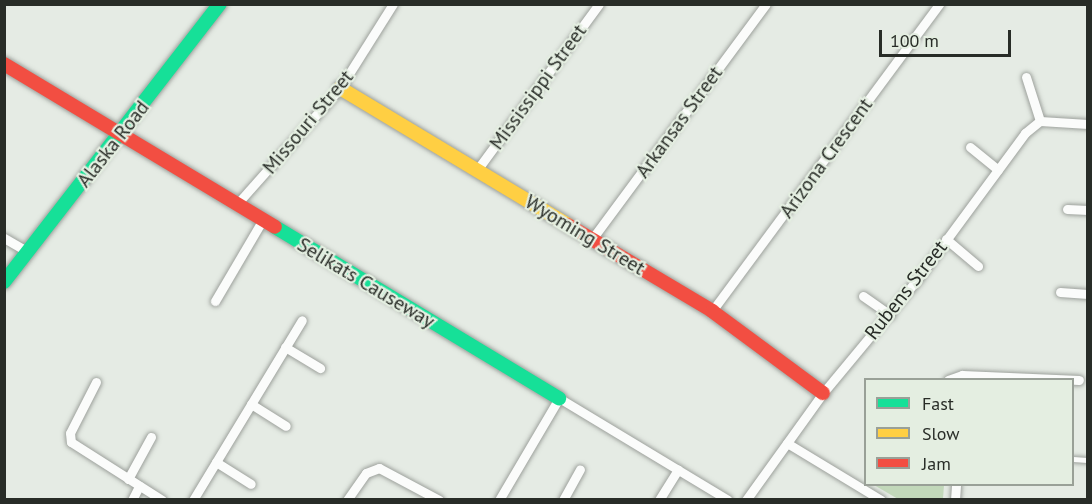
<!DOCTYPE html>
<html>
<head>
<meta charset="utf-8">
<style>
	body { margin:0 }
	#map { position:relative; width:1092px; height:504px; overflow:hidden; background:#e5ebe4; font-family:"PT Sans",sans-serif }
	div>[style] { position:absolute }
	.green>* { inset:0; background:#c2d8ba }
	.roads { filter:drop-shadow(0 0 2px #9da19c) drop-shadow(0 0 2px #9da19c) }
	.lane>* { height:4.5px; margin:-2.25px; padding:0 2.25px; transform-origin:2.25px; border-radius:2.25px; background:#fbfcfb }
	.street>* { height:9px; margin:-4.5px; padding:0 4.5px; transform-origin:4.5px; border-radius:4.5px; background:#fbfcfb }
	.fast>* { height:14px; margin:-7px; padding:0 7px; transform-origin:7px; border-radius:7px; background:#16e098 }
	.slow>* { height:14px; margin:-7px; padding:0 7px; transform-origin:7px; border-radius:7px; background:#ffcf43 }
	.jam>* { height:14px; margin:-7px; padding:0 7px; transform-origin:7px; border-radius:7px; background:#f24e42 }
	span { translate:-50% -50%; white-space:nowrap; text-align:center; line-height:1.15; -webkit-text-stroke:4.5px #e4eee1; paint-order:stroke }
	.street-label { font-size:20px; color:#282c27 }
	.frame { position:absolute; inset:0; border:6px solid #282c27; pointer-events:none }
	.legend { position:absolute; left:864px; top:378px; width:210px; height:108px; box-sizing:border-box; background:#e4eee1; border:2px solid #99a097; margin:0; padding:8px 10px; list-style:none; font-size:18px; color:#282c27 }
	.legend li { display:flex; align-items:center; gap:12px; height:30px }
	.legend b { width:30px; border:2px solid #99a097 }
	.scale { position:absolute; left:879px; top:30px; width:132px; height:27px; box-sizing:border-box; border:3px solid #282c27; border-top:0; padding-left:8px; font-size:18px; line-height:21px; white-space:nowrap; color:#282c27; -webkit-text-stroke:4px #e4eee1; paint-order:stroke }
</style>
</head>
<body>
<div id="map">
	<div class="green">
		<div style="clip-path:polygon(874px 485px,944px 485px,943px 499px,898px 499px)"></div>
	</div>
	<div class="roads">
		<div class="lane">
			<div style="left:1072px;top:459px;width:16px;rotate:4deg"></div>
		</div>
		<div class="street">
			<div style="left:1026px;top:77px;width:46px;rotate:72.3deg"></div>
			<div style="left:970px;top:147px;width:36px;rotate:39deg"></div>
			<div style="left:477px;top:170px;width:206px;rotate:-53.7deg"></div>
			<div style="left:237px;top:204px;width:155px;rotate:-48.4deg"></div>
			<div style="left:340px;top:88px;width:99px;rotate:-57.8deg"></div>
			<div style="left:1067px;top:209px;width:21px;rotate:3deg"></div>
			<div style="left:4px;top:238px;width:28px;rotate:30deg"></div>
			<div style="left:592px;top:239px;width:292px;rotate:-53.5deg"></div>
			<div style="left:946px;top:239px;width:42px;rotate:40.2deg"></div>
			<div style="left:1060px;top:292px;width:28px;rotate:4deg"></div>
			<div style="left:863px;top:296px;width:33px;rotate:35deg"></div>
			<div style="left:215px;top:301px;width:93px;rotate:-59.6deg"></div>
			<div style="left:712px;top:311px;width:382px;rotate:-53.5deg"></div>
			<div style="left:285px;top:347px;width:41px;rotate:31deg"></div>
			<div style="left:948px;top:380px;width:15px;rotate:-20deg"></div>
			<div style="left:962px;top:375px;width:117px;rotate:2.4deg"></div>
			<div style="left:96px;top:382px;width:57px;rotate:117deg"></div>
			<div style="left:70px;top:433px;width:9px;rotate:84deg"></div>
			<div style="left:71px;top:442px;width:108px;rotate:32.5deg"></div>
			<div style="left:251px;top:404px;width:41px;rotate:32.2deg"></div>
			<div style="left:787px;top:443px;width:110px;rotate:31.2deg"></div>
			<div style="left:216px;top:462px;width:41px;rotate:32.2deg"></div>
			<div style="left:128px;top:479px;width:48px;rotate:-61.3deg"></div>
			<div style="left:132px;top:500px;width:16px;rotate:-63deg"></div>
			<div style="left:193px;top:500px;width:210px;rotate:-58.8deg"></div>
			<div style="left:347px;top:500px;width:33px;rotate:-55deg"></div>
			<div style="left:366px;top:473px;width:14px;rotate:-21deg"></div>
			<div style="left:379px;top:468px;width:68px;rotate:28.1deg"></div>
			<div style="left:499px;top:500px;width:118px;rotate:-59.5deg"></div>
			<div style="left:559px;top:398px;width:197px;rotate:31.1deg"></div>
			<div style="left:563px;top:500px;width:35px;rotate:-61deg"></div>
			<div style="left:659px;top:500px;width:36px;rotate:-58deg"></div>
			<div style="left:746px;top:500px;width:132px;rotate:-54.3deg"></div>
			<div style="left:823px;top:393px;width:146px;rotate:-50.3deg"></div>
			<div style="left:916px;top:281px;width:184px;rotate:-53.6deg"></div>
			<div style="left:1025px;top:133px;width:19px;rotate:-39deg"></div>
			<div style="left:1040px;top:121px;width:48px;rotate:3.6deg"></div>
			<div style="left:955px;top:500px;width:16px;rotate:-86deg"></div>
		</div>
		<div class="fast">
			<div style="left:275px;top:227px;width:332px;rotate:31.1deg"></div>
			<div style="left:4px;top:282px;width:352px;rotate:-52.2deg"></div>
		</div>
		<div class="slow">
			<div style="left:340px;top:88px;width:266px;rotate:31deg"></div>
		</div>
		<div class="jam">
			<div style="left:4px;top:64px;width:316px;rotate:31deg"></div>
			<div style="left:568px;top:225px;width:168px;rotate:30.8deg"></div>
			<div style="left:712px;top:311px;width:138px;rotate:36.5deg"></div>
		</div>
	</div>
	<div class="street-label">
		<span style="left:538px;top:87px;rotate:-54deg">Mississippi Street</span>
		<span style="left:308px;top:122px;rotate:-50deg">Missouri Street</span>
		<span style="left:679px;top:122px;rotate:-54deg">Arkansas Street</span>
		<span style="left:113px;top:144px;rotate:-52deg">Alaska Road</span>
		<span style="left:826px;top:158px;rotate:-54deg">Arizona Crescent</span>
		<span style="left:585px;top:235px;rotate:31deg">Wyoming Street</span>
		<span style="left:366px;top:283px;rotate:31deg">Selikats Causeway</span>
		<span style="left:906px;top:290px;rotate:-52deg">Rubens Street</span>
	</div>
	<div class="frame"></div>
	<ul class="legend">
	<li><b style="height:8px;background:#16e098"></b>Fast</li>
	<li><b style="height:8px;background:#ffcf43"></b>Slow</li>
	<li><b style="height:8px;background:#f24e42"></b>Jam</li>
	</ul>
	<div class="scale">100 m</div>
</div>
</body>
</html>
